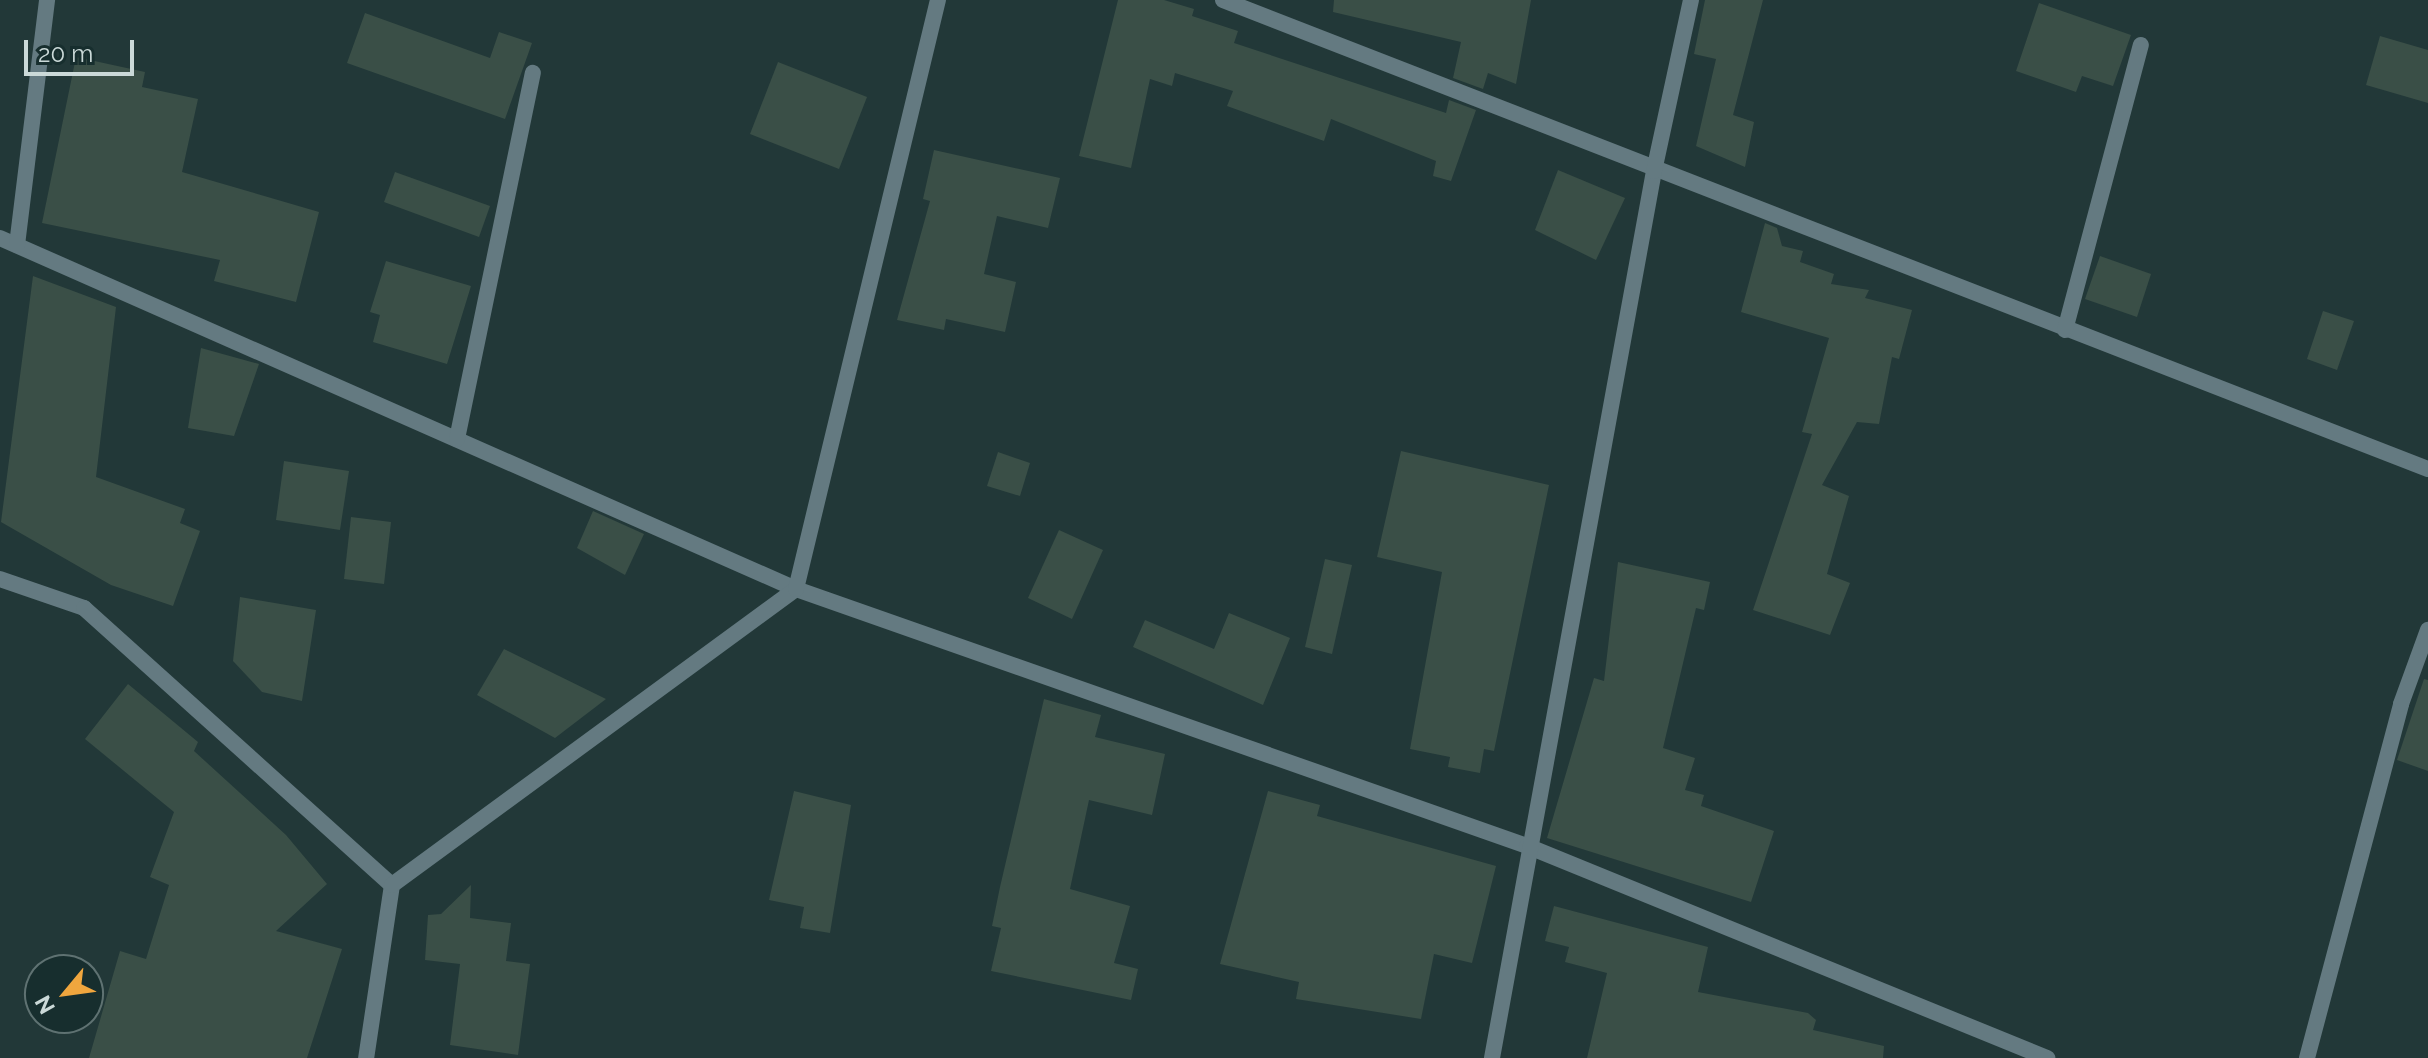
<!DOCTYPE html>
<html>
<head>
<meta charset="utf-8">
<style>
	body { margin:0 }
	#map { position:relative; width:2428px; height:1058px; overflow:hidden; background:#223838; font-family:Raleway,sans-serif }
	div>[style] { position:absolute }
	.building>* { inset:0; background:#3a4f47 }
	.street>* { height:16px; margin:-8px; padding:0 8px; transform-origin:8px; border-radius:8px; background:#647a81 }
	span { translate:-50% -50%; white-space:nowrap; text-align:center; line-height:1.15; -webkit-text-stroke:6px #172e2e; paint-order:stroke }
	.north { position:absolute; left:24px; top:954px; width:80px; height:80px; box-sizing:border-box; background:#172e2e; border:2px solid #5f7272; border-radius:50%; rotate:241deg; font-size:22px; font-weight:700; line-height:32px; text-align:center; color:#cbd9d8 }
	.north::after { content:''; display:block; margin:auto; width:28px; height:36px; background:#f0a63e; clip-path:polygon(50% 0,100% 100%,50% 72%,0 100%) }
	.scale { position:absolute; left:24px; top:40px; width:110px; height:36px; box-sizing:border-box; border:4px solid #cbd9d8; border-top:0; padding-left:10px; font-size:24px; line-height:28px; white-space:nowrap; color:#cbd9d8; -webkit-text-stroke:6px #172e2e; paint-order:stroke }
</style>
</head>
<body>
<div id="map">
	<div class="building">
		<div style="clip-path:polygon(1118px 0,1164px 0,1194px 9px,1192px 16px,1238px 31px,1234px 43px,1446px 113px,1449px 100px,1476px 110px,1451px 181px,1433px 176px,1436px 161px,1331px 119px,1324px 141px,1227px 106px,1233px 91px,1175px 73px,1172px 86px,1150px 79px,1131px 168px,1079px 156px)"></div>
		<div style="clip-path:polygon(1334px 0,1531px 0,1516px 84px,1488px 73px,1483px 89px,1453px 78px,1461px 42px,1333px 12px)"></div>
		<div style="clip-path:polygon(1705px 0,1763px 0,1733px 115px,1754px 122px,1745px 167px,1696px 146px,1716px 59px,1694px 54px)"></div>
		<div style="clip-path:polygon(2039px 3px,2131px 35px,2113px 86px,2082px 76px,2076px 92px,2016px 71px)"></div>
		<div style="clip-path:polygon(365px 13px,490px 58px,499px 32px,532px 43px,505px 119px,347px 63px)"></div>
		<div style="clip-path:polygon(2380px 36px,2428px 50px,2428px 103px,2366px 85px)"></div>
		<div style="clip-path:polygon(76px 57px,145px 72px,142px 87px,198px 99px,182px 172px,319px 212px,296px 302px,214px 281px,220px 260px,42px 223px)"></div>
		<div style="clip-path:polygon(778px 62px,867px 97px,839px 169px,750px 134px)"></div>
		<div style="clip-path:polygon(934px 150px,1060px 178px,1048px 228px,997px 216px,984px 274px,1016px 282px,1005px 332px,946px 319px,944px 330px,897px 320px,930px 201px,923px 199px)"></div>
		<div style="clip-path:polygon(1558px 170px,1625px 198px,1596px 260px,1535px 230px)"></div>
		<div style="clip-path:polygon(395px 172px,490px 206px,479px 237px,384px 202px)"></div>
		<div style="clip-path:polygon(1765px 223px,1777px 228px,1782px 246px,1803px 251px,1800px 262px,1834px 274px,1831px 284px,1869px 290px,1865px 298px,1912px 310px,1899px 359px,1892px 357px,1879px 424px,1857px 422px,1822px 485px,1849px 496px,1827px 574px,1850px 583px,1830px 635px,1753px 610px,1812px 434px,1802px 432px,1829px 338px,1741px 312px)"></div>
		<div style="clip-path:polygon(2100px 256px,2151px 274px,2137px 317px,2085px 299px)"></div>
		<div style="clip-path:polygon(386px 261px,471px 286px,447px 364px,373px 342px,380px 315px,370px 312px)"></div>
		<div style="clip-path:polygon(33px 276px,116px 307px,96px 477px,185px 509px,180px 523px,200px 531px,173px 606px,111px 585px,1px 522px)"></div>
		<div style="clip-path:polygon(2323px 311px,2354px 321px,2337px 370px,2307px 359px)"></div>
		<div style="clip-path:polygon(201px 348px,259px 364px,234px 436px,188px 428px)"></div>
		<div style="clip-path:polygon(1401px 451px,1549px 485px,1494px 751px,1484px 749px,1480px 773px,1448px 767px,1450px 757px,1410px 749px,1442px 572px,1377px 557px)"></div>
		<div style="clip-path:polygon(998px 452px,1030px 463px,1020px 496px,987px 486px)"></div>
		<div style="clip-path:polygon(284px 461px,349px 471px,340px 530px,276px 520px)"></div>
		<div style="clip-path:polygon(593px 511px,644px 534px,625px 575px,577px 548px)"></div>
		<div style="clip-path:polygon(351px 517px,391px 522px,384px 584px,344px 579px)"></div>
		<div style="clip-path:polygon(1059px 530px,1103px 550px,1072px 619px,1028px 598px)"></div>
		<div style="clip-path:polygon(1325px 559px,1352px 565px,1332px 654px,1305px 647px)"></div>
		<div style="clip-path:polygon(1618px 562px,1710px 582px,1704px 610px,1696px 608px,1663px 748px,1695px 758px,1685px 790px,1704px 795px,1701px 806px,1774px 831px,1751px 902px,1547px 838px,1594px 678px,1604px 681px)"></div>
		<div style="clip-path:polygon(240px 597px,316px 610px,302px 701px,262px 692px,233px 661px)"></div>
		<div style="clip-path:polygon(1229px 613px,1290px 638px,1263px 705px,1133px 647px,1145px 620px,1214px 649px)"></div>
		<div style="clip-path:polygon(504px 649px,606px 699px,555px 738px,477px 695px)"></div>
		<div style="clip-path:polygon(2424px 679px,2428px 680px,2428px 771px,2397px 760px)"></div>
		<div style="clip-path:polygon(128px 684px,198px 742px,194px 751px,286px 835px,327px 884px,276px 931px,342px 949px,307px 1058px,89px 1058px,120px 951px,146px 959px,169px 885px,150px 877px,174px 812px,85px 739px)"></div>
		<div style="clip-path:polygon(1044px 699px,1101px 715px,1095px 737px,1165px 754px,1152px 815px,1089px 800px,1070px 889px,1130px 906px,1114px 963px,1138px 969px,1131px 1000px,991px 971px,1001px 928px,992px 926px,1000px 887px)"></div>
		<div style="clip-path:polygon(794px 791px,851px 805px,830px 933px,800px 928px,804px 907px,769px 900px)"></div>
		<div style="clip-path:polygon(1268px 791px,1320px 805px,1317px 816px,1496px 866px,1472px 963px,1434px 954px,1421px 1019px,1296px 999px,1299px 982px,1220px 964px)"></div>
		<div style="clip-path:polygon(471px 885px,470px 918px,511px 923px,506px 961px,530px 964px,518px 1055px,450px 1045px,460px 964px,425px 960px,428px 915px,441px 914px)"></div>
		<div style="clip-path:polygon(1554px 906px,1708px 947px,1698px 992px,1808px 1013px,1816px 1020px,1813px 1030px,1884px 1046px,1883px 1058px,1587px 1058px,1607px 973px,1565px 962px,1569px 947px,1545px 941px)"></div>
	</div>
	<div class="street">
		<div style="left:1223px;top:0;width:1293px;rotate:21.27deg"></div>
		<div style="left:0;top:238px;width:870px;rotate:23.8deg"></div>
		<div style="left:796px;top:589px;width:775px;rotate:19.37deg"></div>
		<div style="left:1527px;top:846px;width:562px;rotate:22.18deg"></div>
		<div style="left:17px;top:245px;width:247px;rotate:-83deg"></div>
		<div style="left:2065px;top:330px;width:295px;rotate:-75.1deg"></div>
		<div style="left:457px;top:439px;width:374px;rotate:-78.3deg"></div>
		<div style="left:0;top:579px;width:89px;rotate:19deg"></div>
		<div style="left:84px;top:608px;width:414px;rotate:42deg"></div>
		<div style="left:392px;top:885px;width:175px;rotate:98.5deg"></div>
		<div style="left:392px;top:885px;width:501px;rotate:-36.23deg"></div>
		<div style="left:796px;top:589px;width:606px;rotate:-76.45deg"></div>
		<div style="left:1492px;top:1058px;width:902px;rotate:-79.65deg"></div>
		<div style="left:1654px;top:171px;width:175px;rotate:-77.8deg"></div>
		<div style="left:2307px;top:1058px;width:366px;rotate:-75.1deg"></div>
		<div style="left:2401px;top:704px;width:79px;rotate:-70deg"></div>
	</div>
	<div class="north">N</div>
	<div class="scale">20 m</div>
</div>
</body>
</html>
